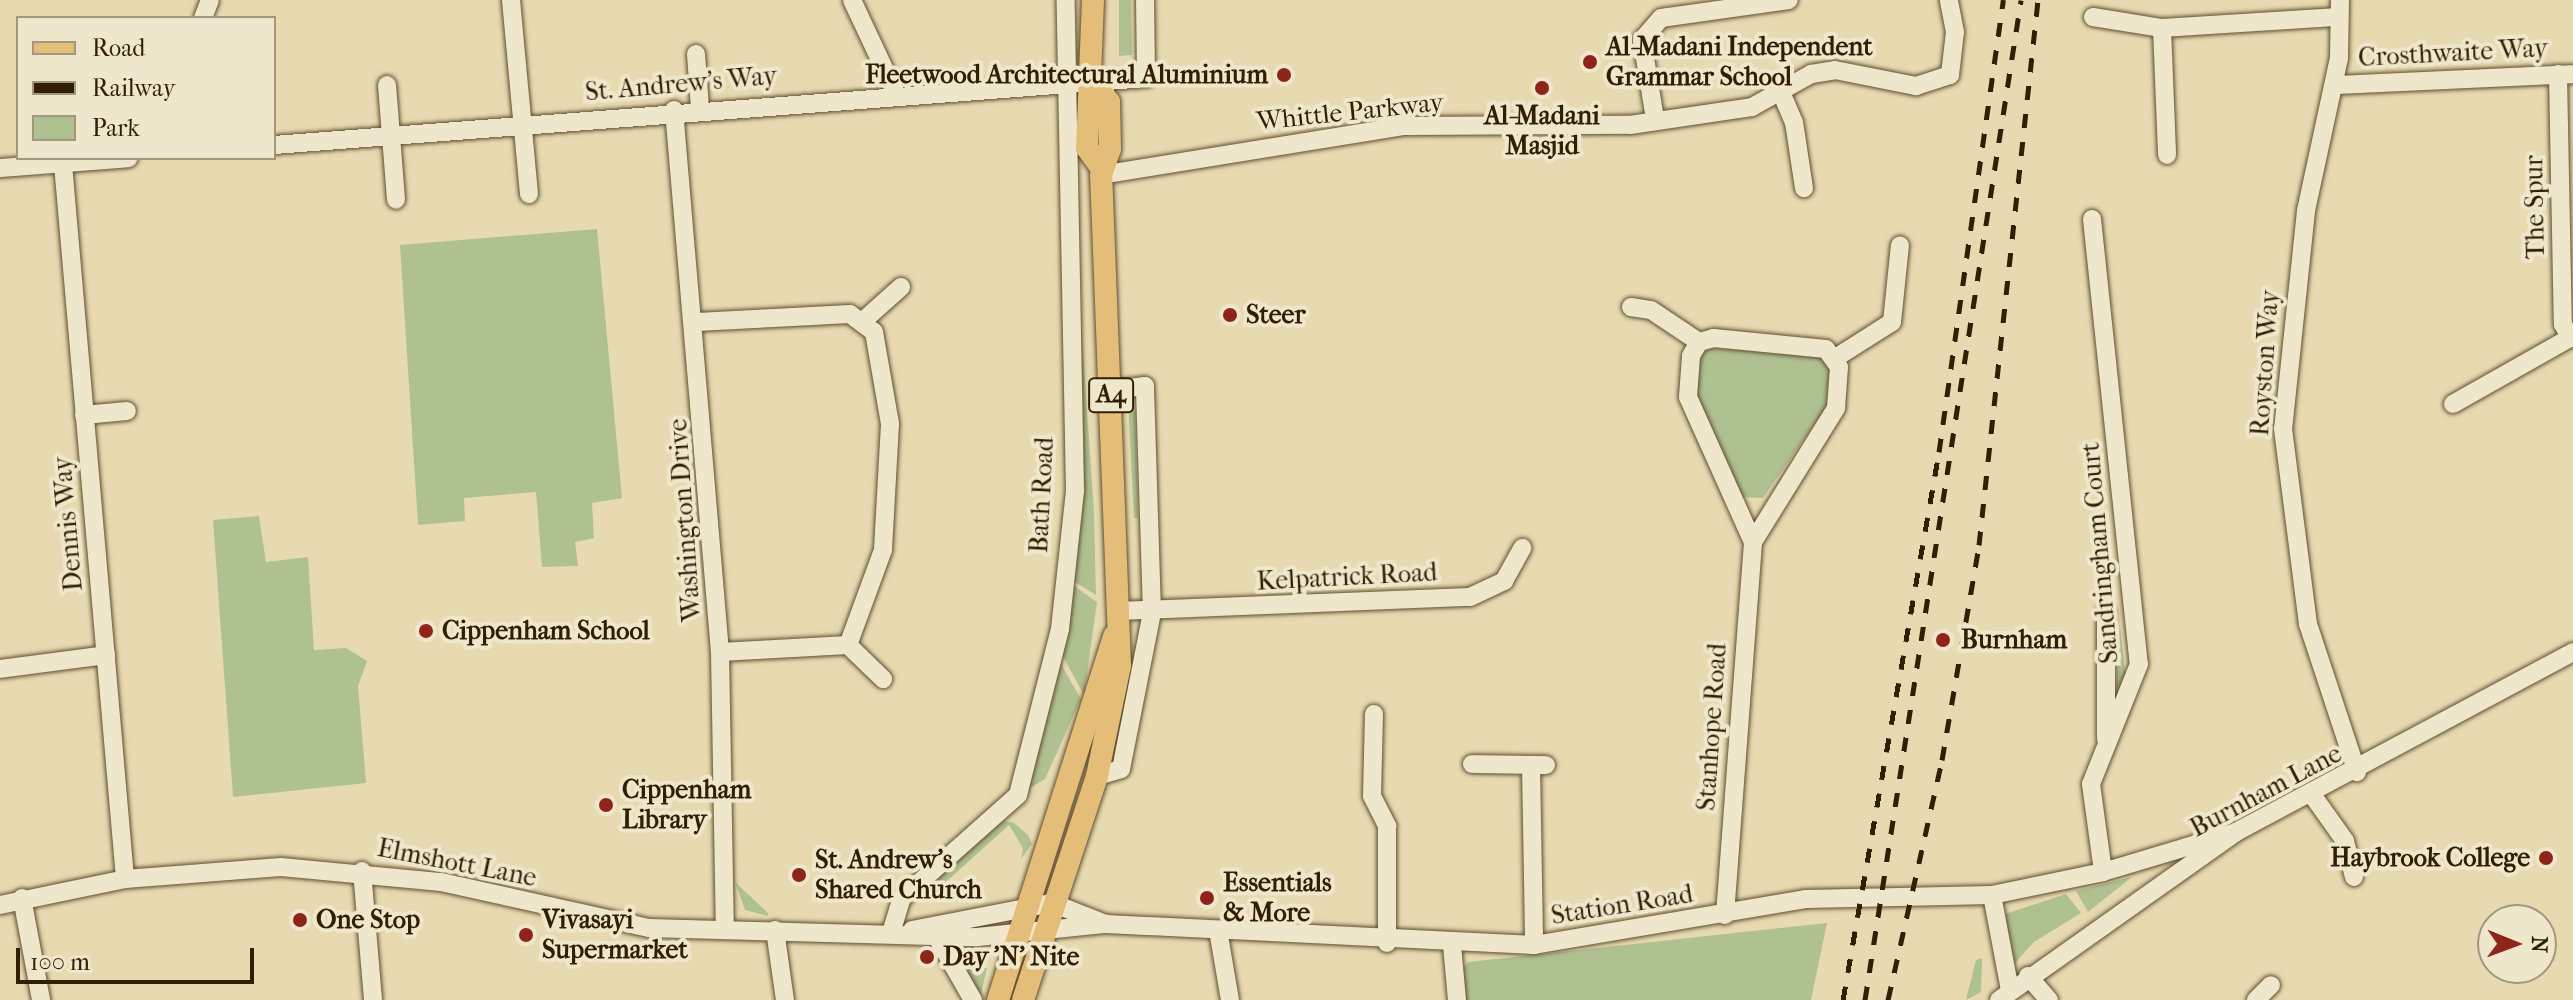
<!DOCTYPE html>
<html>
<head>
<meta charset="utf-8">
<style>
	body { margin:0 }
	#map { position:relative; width:2573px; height:1000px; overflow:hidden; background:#e7dab1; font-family:"IM FELL French Canon",serif }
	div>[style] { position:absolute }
	.green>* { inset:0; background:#afc190 }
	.roads { filter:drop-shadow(0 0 2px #5f4e2e) drop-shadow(0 0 2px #5f4e2e) }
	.minor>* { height:18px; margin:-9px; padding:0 9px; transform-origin:9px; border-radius:9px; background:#efe7cc }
	.major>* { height:22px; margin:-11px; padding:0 11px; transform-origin:11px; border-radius:11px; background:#e4bd78 }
	.rail>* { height:5px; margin-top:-2.5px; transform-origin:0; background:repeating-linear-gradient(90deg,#321f02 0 14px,transparent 0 28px) }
	.dots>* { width:22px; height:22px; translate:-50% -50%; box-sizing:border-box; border:4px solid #efe7cc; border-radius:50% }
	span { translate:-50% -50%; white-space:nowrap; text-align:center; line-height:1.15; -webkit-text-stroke:8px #efe7cc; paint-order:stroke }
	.shield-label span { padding:2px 6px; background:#efe7cc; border:2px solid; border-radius:6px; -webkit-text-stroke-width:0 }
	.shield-label { font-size:24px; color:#321f02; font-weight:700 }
	.poi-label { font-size:26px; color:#321f02; font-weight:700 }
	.left { translate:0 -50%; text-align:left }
	.right { translate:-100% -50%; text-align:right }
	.street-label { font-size:26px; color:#321f02 }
	.legend { position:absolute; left:16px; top:16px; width:260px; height:144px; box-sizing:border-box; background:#efe7cc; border:2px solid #a3977b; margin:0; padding:10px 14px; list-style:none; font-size:24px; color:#321f02 }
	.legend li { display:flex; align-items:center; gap:16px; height:40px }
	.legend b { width:40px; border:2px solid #a3977b }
	.north { position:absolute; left:2477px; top:904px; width:80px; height:80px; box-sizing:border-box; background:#efe7cc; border:2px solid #a3977b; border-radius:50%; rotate:91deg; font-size:22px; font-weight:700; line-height:32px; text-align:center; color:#321f02 }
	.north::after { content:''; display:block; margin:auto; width:28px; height:36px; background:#8f2418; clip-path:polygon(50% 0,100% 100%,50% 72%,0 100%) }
	.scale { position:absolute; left:16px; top:948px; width:238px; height:36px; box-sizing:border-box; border:4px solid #321f02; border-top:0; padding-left:10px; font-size:24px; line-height:28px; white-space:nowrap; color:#321f02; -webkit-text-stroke:6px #efe7cc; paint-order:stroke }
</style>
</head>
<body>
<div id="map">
	<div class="green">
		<div style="clip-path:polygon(1119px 0,1131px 0,1132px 55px,1119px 56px)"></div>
		<div style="clip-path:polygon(597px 229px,622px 498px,592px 503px,594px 538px,575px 542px,578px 566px,542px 567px,536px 492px,464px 498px,465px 521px,418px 525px,400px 245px)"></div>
		<div style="clip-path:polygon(1078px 281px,1094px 511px,1096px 595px,1070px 579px,1080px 441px)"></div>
		<div style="clip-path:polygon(1712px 348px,1820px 356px,1831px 367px,1829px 403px,1763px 498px,1742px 497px,1694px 393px,1697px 357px)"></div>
		<div style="clip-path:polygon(1128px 401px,1135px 412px,1138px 518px,1134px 518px)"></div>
		<div style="clip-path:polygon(259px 516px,266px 562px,308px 557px,314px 650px,346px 648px,367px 661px,358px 686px,366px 783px,233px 797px,213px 520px)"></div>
		<div style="clip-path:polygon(1071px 584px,1097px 602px,1084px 695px,1060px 651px)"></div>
		<div style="clip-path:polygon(2120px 626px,2126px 680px,2123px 690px,2116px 685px)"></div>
		<div style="clip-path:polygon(1059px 661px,1081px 699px,1045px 779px,1023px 792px)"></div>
		<div style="clip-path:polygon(999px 819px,1014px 823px,1028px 835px,1032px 844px,1021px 859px,1023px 848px,1009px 825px,937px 890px,941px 900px,927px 897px,927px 886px)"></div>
		<div style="clip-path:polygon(2132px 877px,2088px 912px,2076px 891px)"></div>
		<div style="clip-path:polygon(735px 882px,768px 913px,768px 916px,745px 910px)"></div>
		<div style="clip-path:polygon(2066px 894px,2081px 913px,2034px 942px,2014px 964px,2002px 915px)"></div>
		<div style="clip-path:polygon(1827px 923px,1811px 1000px,1466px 1000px,1460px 971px,1468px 962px)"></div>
		<div style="clip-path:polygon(973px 944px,970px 968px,987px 968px,980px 998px,953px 945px)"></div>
		<div style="clip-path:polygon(1982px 958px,1981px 992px,1966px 1000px,1976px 960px)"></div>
	</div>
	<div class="roads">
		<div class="minor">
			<div style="left:511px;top:0;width:195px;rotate:84.7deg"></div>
			<div style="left:852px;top:0;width:102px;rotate:64.9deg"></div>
			<div style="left:2340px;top:0;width:58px;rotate:91deg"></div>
			<div style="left:2339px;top:58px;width:157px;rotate:102.2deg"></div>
			<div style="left:2306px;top:211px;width:219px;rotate:96deg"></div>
			<div style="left:2283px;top:429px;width:197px;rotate:82.7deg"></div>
			<div style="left:2308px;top:624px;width:156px;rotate:71.7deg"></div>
			<div style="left:2093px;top:17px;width:70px;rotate:9.1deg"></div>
			<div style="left:2162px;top:28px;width:177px;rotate:-3.6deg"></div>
			<div style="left:203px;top:18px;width:19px;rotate:-69deg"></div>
			<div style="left:2162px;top:28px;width:127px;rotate:87.7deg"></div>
			<div style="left:696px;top:54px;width:54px;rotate:85.8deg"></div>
			<div style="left:2558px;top:74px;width:250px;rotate:88.9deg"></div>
			<div style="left:2563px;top:324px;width:16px;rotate:63deg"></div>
			<div style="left:387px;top:85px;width:115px;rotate:85.5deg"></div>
			<div style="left:2335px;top:85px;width:238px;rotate:-2.6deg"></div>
			<div style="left:1781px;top:92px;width:33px;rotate:67deg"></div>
			<div style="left:1794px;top:122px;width:67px;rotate:81.4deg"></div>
			<div style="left:674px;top:110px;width:544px;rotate:85.15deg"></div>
			<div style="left:720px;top:652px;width:275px;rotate:89deg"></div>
			<div style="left:1655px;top:119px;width:80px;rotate:-99.3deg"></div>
			<div style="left:1642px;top:40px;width:29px;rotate:-49deg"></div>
			<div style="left:1661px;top:18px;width:129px;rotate:-8deg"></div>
			<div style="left:274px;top:145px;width:875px;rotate:-4.39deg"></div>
			<div style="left:1146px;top:78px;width:78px;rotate:-90.7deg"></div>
			<div style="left:63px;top:164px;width:718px;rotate:85.04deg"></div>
			<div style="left:0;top:168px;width:129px;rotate:-4.4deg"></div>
			<div style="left:1101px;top:175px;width:308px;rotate:-9.2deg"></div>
			<div style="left:1405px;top:126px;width:225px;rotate:-0.3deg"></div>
			<div style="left:1630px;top:125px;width:123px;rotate:-8.4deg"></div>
			<div style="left:1752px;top:107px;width:68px;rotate:-29.2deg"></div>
			<div style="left:1811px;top:74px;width:24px;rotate:-9deg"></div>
			<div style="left:1835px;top:70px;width:83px;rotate:11.2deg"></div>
			<div style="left:1916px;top:86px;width:36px;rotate:-18deg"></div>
			<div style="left:1950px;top:75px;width:43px;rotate:-83.4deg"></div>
			<div style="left:1955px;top:32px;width:33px;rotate:-101deg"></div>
			<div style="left:2092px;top:219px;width:447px;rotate:84deg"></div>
			<div style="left:2139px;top:664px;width:129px;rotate:111.8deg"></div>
			<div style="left:2091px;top:784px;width:89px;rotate:82.2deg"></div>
			<div style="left:1631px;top:307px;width:20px;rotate:9deg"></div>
			<div style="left:1651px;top:310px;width:58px;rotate:33.7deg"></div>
			<div style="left:863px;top:321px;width:51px;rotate:-41.8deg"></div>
			<div style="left:697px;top:322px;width:153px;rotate:-3deg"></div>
			<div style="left:850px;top:314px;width:30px;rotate:37deg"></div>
			<div style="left:874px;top:332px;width:93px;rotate:80.1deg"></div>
			<div style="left:890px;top:424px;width:126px;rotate:93.2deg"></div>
			<div style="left:883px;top:550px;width:101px;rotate:110.2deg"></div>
			<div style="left:848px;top:645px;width:128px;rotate:176.9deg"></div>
			<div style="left:1837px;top:357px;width:65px;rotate:-32.5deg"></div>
			<div style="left:1892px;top:322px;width:77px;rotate:-84.1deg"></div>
			<div style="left:2453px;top:404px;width:138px;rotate:-29.5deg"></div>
			<div style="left:84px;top:415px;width:43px;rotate:-5.3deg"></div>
			<div style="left:1118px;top:611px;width:352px;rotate:-2.3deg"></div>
			<div style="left:1470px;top:597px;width:38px;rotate:-25deg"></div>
			<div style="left:1504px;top:581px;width:38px;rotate:-61deg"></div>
			<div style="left:2106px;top:612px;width:127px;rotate:90deg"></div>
			<div style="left:848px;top:645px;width:49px;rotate:44.2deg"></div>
			<div style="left:0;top:669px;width:107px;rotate:-7.5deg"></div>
			<div style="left:1374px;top:714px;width:82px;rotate:91.4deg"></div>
			<div style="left:1372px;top:796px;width:34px;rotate:63deg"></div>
			<div style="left:1387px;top:826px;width:117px;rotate:90deg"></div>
			<div style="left:1472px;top:764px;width:74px;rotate:0.8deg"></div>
			<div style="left:1531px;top:765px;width:180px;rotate:89deg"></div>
			<div style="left:1097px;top:776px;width:25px;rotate:-16deg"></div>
			<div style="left:1121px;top:769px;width:160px;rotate:-78.8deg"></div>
			<div style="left:1152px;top:612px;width:226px;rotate:-91.8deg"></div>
			<div style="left:1145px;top:386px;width:34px;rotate:173deg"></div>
			<div style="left:2313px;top:796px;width:55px;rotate:54.6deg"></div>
			<div style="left:2345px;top:841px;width:37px;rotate:76deg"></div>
			<div style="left:362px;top:871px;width:129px;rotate:85.1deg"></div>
			<div style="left:1992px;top:895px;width:97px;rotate:79.3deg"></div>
			<div style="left:22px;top:898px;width:104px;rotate:79.4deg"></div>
			<div style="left:0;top:905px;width:128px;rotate:-11.7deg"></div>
			<div style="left:125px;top:879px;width:156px;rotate:-4.4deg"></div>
			<div style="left:281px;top:867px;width:161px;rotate:5.4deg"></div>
			<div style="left:441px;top:882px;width:213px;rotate:12.5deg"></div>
			<div style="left:649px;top:928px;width:328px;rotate:1.6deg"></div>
			<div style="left:977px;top:937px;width:130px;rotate:-5.8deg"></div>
			<div style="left:1106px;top:924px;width:429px;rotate:2.8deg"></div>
			<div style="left:1534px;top:945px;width:275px;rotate:-9.6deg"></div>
			<div style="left:1805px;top:899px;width:187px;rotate:-1.2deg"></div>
			<div style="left:1992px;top:895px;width:113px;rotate:-11.7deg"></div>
			<div style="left:2103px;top:872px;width:139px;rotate:-16.7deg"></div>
			<div style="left:1725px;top:915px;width:374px;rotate:-85.7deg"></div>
			<div style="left:1753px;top:542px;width:158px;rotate:-58.2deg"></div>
			<div style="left:1836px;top:408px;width:41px;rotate:-85.8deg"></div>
			<div style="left:1839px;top:367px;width:22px;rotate:-126deg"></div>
			<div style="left:1826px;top:349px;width:113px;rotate:-174.4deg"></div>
			<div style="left:1714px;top:338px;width:16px;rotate:165deg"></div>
			<div style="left:1699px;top:342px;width:16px;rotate:120deg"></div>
			<div style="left:1691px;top:356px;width:41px;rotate:94.2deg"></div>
			<div style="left:1688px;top:397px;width:159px;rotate:65.9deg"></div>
			<div style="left:775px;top:930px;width:71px;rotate:81.9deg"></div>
			<div style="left:912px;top:930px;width:143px;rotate:-10.9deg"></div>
			<div style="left:1052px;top:903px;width:58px;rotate:21.3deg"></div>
			<div style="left:1218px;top:930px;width:71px;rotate:80.3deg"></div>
			<div style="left:891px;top:933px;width:37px;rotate:-73deg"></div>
			<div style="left:902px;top:898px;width:155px;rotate:-41.6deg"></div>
			<div style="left:1018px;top:795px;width:171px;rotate:-75.8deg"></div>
			<div style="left:1060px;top:629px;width:139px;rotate:-83.8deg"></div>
			<div style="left:1075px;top:491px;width:491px;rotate:-91.1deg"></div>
			<div style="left:937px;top:937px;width:73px;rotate:60.3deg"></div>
			<div style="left:1452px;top:945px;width:55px;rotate:84.8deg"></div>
			<div style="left:2028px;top:976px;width:32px;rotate:49deg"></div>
			<div style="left:1999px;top:1000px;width:291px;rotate:-35.3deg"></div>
			<div style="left:2236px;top:832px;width:382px;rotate:-28.1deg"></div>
			<div style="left:2256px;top:1000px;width:21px;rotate:-45deg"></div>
		</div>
		<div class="major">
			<div style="left:1093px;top:0;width:148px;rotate:92.3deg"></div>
			<div style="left:1087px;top:148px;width:24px;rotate:54deg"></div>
			<div style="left:998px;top:1000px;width:382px;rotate:-72.3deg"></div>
			<div style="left:1023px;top:1000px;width:236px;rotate:-71.7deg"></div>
			<div style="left:1097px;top:776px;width:112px;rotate:-78.2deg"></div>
			<div style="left:1120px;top:666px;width:491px;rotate:-92.2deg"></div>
			<div style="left:1101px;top:175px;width:28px;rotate:-71deg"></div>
			<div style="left:1110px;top:149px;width:47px;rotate:-91.2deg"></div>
			<div style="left:1109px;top:102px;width:26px;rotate:-129deg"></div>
		</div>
	</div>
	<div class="rail">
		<div style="left:1843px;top:1000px;width:556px;rotate:-80.06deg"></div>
		<div style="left:1939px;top:452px;width:457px;rotate:-81.9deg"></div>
		<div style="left:1865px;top:1000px;width:1012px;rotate:-81.13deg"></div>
		<div style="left:1888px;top:1000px;width:246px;rotate:-77.3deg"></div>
		<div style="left:1942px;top:760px;width:218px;rotate:-80.2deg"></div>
		<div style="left:1979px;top:545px;width:548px;rotate:-83.82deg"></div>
	</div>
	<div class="dots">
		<div style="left:1590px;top:62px;background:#8f2418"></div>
		<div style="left:1284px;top:75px;background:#8f2418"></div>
		<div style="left:1542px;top:88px;background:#8f2418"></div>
		<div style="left:1230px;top:315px;background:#8f2418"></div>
		<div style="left:426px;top:631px;background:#8f2418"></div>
		<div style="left:1943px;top:640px;background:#8f2418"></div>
		<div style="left:606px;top:805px;background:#8f2418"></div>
		<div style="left:2546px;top:858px;background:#8f2418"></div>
		<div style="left:799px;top:875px;background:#8f2418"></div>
		<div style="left:1207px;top:898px;background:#8f2418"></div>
		<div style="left:300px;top:920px;background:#8f2418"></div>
		<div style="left:526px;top:935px;background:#8f2418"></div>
		<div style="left:927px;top:957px;background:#8f2418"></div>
	</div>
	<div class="shield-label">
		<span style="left:1111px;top:395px">A4</span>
	</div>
	<div class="poi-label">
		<span class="left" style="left:1606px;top:62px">Al-Madani Independent<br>Grammar School</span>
		<span class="right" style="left:1268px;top:75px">Fleetwood Architectural Aluminium</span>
		<span style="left:1542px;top:131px">Al-Madani<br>Masjid</span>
		<span class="left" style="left:1246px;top:315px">Steer</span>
		<span class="left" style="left:442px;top:631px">Cippenham School</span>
		<span class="left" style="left:1961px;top:640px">Burnham</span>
		<span class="left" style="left:622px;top:805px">Cippenham<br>Library</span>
		<span class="right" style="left:2530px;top:858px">Haybrook College</span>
		<span class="left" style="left:815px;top:875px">St. Andrew's<br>Shared Church</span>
		<span class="left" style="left:1223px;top:898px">Essentials<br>&amp; More</span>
		<span class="left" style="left:316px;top:920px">One Stop</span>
		<span class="left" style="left:542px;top:935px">Vivasayi<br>Supermarket</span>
		<span class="left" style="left:943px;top:957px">Day 'N' Nite</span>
	</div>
	<div class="street-label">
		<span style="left:2453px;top:53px;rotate:-3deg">Crosthwaite Way</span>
		<span style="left:681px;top:84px;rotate:-5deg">St. Andrew's Way</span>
		<span style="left:1350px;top:112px;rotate:-6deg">Whittle Parkway</span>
		<span style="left:2535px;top:207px;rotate:-91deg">The Spur</span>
		<span style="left:2265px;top:363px;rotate:-86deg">Royston Way</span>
		<span style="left:1042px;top:495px;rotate:-87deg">Bath Road</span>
		<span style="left:685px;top:520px;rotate:-94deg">Washington Drive</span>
		<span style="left:68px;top:524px;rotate:-95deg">Dennis Way</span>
		<span style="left:2100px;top:553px;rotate:-95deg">Sandringham Court</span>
		<span style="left:1347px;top:577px;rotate:-3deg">Kelpatrick Road</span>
		<span style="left:1712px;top:727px;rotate:-86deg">Stanhope Road</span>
		<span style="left:2266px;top:791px;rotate:-28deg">Burnham Lane</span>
		<span style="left:457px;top:863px;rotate:11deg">Elmshott Lane</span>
		<span style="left:1622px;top:905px;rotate:-9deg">Station Road</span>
	</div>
	<ul class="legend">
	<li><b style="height:10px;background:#e4bd78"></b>Road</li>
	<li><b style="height:10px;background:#321f02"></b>Railway</li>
	<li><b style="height:22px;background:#afc190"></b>Park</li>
	</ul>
	<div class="north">N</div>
	<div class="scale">100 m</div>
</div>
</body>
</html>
